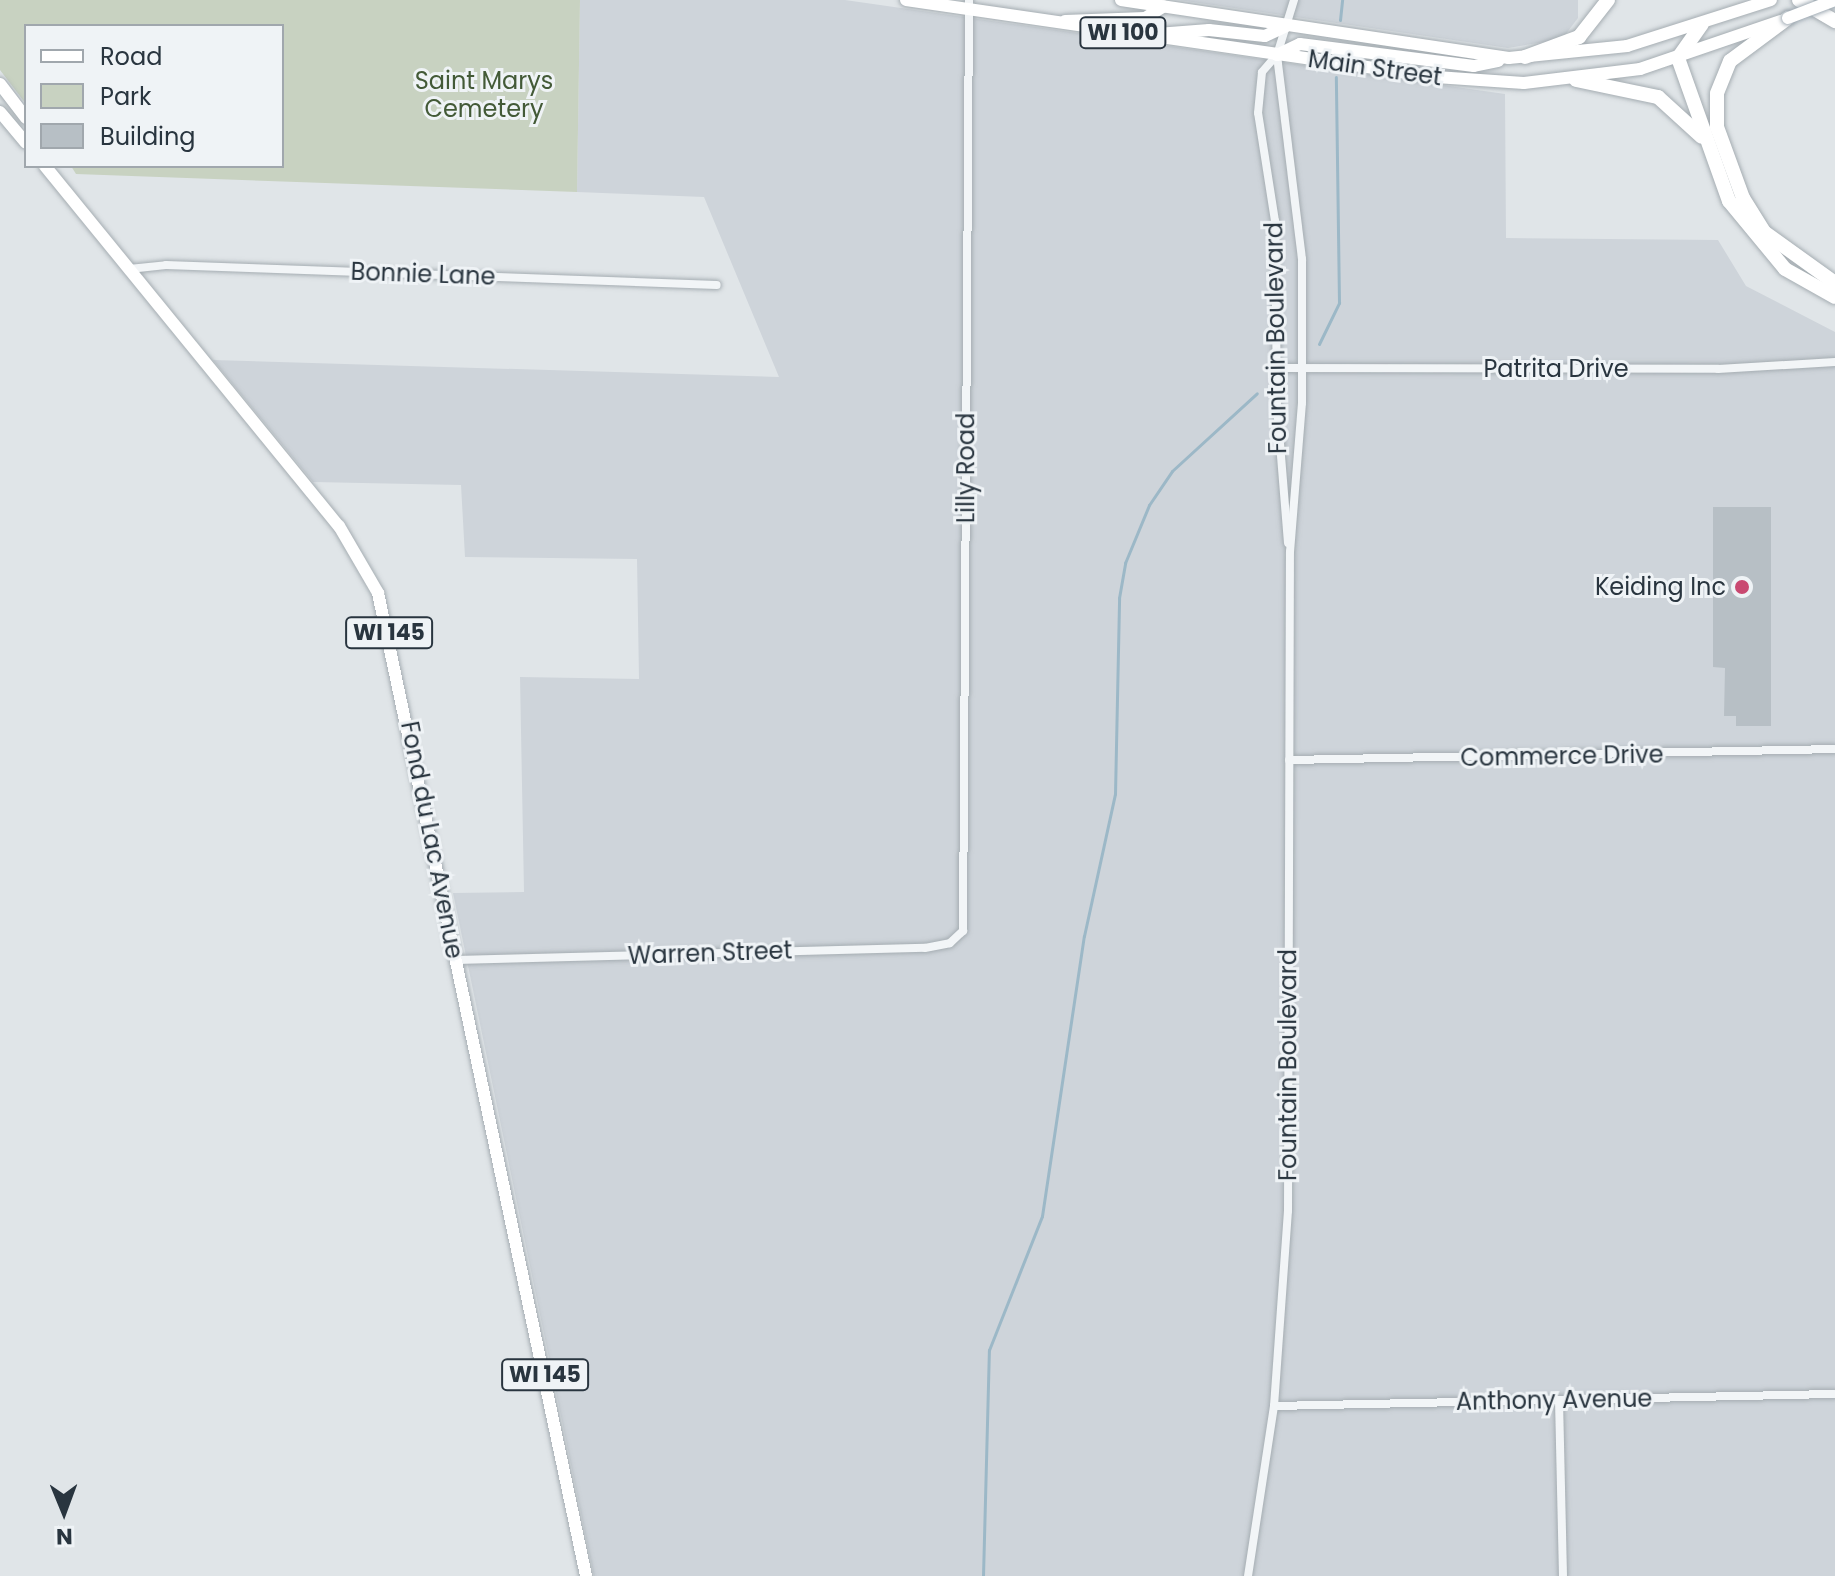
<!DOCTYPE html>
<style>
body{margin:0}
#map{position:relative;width:1835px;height:1576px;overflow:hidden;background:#e0e5e8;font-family:Poppins,sans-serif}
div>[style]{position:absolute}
.built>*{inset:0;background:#ced4da}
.green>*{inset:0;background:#c8d2c1}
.stream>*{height:3px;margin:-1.5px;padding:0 1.5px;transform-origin:1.5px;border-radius:1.5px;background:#9cb8c7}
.building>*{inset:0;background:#b7bfc5}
.roads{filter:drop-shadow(0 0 2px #a5adb2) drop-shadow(0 0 2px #a5adb2)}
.minor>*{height:8px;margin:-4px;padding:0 4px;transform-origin:4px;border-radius:4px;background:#f2f5f7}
.primary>*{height:12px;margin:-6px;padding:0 6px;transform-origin:6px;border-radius:6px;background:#fff}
.motorway>*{height:14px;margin:-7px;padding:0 7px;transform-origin:7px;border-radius:7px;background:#fff}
.bridges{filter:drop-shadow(0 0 2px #a0abb4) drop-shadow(0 0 2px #a0abb4)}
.primary-bridge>*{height:12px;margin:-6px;padding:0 6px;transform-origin:6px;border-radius:6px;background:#fff}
.dots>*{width:22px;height:22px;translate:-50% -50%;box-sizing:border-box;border:4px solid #eff3f6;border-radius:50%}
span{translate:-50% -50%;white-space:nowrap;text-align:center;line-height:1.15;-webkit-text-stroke:6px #eff3f6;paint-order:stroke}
.shield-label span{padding:2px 6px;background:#eff3f6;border:2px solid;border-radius:6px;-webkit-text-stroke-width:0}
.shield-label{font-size:22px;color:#29353f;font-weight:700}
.street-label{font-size:24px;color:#29353f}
.park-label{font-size:24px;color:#435a37}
.poi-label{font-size:24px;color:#29353f}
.right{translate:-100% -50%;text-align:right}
.legend{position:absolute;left:24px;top:24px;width:260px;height:144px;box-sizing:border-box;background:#eff3f6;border:2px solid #a0a7ad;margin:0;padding:10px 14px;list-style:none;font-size:24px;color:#29353f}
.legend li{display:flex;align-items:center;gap:16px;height:40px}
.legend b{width:40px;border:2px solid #a0a7ad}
.north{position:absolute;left:24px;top:1472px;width:80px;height:80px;-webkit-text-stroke:6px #eff3f6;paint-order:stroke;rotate:179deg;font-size:22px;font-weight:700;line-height:32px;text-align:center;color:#29353f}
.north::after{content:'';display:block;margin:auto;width:28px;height:36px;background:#29353f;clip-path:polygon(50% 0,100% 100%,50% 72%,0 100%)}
</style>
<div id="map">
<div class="built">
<div style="clip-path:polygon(580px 0,845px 0,1505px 94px,1506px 238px,1718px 240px,1746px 286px,1835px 332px,1835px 1576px,594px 1576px,453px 893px,524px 892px,520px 677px,639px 679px,637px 559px,465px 557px,461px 485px,313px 482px,213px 360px,779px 377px,704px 197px,577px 192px)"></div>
<div style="clip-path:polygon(1179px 0,1578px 0,1578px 18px,1562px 39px,1508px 48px)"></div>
</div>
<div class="green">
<div style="clip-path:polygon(0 0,580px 0,577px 192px,76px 174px,71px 166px,282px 166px,282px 26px,26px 26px,26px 104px,0 70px)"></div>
</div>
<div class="stream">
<div style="left:1340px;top:20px;width:20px;rotate:-84deg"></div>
<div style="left:1319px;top:344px;width:46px;rotate:-64deg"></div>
<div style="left:1339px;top:303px;width:226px;rotate:-90.8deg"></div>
<div style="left:983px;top:1576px;width:226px;rotate:-88.5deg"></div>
<div style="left:989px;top:1350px;width:144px;rotate:-68.4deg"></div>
<div style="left:1042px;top:1216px;width:283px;rotate:-81.5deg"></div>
<div style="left:1084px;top:936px;width:145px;rotate:-77.7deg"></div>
<div style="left:1115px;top:794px;width:196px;rotate:-88.8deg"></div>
<div style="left:1119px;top:598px;width:36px;rotate:-80deg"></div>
<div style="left:1125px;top:563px;width:63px;rotate:-67.5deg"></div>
<div style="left:1149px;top:505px;width:41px;rotate:-55.9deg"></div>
<div style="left:1172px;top:471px;width:115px;rotate:-42.5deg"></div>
</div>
<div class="building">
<div style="clip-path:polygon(1713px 507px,1771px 507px,1771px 726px,1736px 726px,1736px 716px,1724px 716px,1725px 668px,1713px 667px)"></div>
</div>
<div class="roads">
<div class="minor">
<div style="left:129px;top:269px;width:37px;rotate:-6deg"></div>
<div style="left:166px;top:265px;width:551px;rotate:2.08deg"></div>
<div style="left:1277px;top:368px;width:441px;rotate:0.1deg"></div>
<div style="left:1718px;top:369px;width:117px;rotate:-3.4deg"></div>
<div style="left:1288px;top:543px;width:138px;rotate:-94.6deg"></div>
<div style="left:1277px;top:405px;width:184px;rotate:-90.6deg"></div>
<div style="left:1275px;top:221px;width:109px;rotate:-98.9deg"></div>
<div style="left:1258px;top:113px;width:41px;rotate:-84.4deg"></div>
<div style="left:1262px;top:72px;width:23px;rotate:-49deg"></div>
<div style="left:1277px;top:55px;width:58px;rotate:-72.8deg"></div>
<div style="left:1289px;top:760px;width:546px;rotate:-1.15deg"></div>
<div style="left:456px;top:960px;width:469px;rotate:-1.5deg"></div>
<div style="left:925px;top:948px;width:25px;rotate:-11deg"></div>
<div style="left:950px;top:943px;width:18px;rotate:-43deg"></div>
<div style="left:963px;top:931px;width:931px;rotate:-89.63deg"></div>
<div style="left:1559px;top:1400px;width:176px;rotate:88.7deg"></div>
<div style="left:1274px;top:1406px;width:561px;rotate:-1.23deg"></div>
<div style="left:1248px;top:1576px;width:172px;rotate:-81.3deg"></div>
<div style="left:1274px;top:1406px;width:196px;rotate:-85.9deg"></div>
<div style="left:1288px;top:1211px;width:659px;rotate:-89.83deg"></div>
<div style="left:1290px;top:552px;width:149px;rotate:-85.4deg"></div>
<div style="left:1302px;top:403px;width:144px;rotate:-90deg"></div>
<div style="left:1302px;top:259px;width:206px;rotate:-97deg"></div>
</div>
<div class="primary">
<div style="left:906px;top:0;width:536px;rotate:8.27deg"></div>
<div style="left:1436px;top:77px;width:88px;rotate:3.9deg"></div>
<div style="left:1524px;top:83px;width:117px;rotate:-6.9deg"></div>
<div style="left:1640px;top:69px;width:148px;rotate:-18.9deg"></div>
<div style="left:1121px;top:0;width:392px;rotate:8.5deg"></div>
<div style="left:1509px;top:58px;width:119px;rotate:-5.8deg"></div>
<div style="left:1627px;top:46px;width:151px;rotate:-17.7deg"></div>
<div style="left:1065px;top:21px;width:80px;rotate:-2.1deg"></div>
<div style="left:1145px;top:18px;width:22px;rotate:-32deg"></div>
<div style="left:1157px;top:34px;width:52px;rotate:-4.4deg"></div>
<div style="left:1209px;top:30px;width:56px;rotate:6.1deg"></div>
<div style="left:1265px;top:36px;width:23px;rotate:-25deg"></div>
<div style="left:1277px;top:55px;width:25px;rotate:-26deg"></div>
<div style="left:1300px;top:44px;width:175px;rotate:7.2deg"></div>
<div style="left:1474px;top:66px;width:25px;rotate:-12deg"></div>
<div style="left:0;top:84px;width:43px;rotate:52.6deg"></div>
<div style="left:0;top:112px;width:40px;rotate:50deg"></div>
<div style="left:45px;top:166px;width:465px;rotate:50.8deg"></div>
<div style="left:339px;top:526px;width:78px;rotate:59.8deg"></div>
<div style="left:378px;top:593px;width:1005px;rotate:78.05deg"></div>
</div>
<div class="motorway">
<div style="left:1799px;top:0;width:42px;rotate:30.3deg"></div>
<div style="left:1788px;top:18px;width:72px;rotate:143.4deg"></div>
<div style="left:1730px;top:61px;width:35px;rotate:112deg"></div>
<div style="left:1717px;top:94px;width:33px;rotate:90deg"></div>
<div style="left:1717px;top:127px;width:76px;rotate:69.9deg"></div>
<div style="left:1743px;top:198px;width:40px;rotate:58deg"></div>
<div style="left:1764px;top:232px;width:87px;rotate:35.7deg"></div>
<div style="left:1702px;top:24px;width:42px;rotate:125.2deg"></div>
<div style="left:1678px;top:58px;width:152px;rotate:70.4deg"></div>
<div style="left:1729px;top:201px;width:88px;rotate:50.5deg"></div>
<div style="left:1785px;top:269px;width:57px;rotate:29.2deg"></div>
<div style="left:1525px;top:57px;width:58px;rotate:-20.3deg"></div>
<div style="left:1579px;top:37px;width:47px;rotate:-51.9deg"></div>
<div style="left:1576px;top:80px;width:84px;rotate:11.7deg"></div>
<div style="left:1658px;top:97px;width:59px;rotate:42.3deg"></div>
</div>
</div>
<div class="bridges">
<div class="primary-bridge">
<div style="left:1788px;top:18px;width:50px;rotate:-21deg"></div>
</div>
</div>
<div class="dots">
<div style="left:1742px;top:587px;background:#c94971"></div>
</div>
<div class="shield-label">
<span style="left:1123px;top:33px">WI 100</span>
<span style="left:389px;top:633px">WI 145</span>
<span style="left:545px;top:1375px">WI 145</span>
</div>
<div class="street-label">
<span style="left:1375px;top:68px;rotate:8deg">Main Street</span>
<span style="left:423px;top:274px;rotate:2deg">Bonnie Lane</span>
<span style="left:1276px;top:338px;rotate:-91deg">Fountain Boulevard</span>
<span style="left:1556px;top:369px">Patrita Drive</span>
<span style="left:966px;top:468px;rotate:-90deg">Lilly Road</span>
<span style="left:1562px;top:756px;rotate:-1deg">Commerce Drive</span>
<span style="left:432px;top:840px;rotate:79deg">Fond du Lac Avenue</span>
<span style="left:710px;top:953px;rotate:-2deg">Warren Street</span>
<span style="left:1288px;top:1065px;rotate:-90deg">Fountain Boulevard</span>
<span style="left:1554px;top:1400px;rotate:-1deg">Anthony Avenue</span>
</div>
<div class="park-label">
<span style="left:484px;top:95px">Saint Marys<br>Cemetery</span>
</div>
<div class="poi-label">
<span class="right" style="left:1726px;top:587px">Keiding Inc</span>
</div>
<ul class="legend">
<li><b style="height:10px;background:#fff"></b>Road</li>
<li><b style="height:22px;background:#c8d2c1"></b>Park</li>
<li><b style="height:22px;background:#b7bfc5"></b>Building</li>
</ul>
<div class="north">N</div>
</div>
